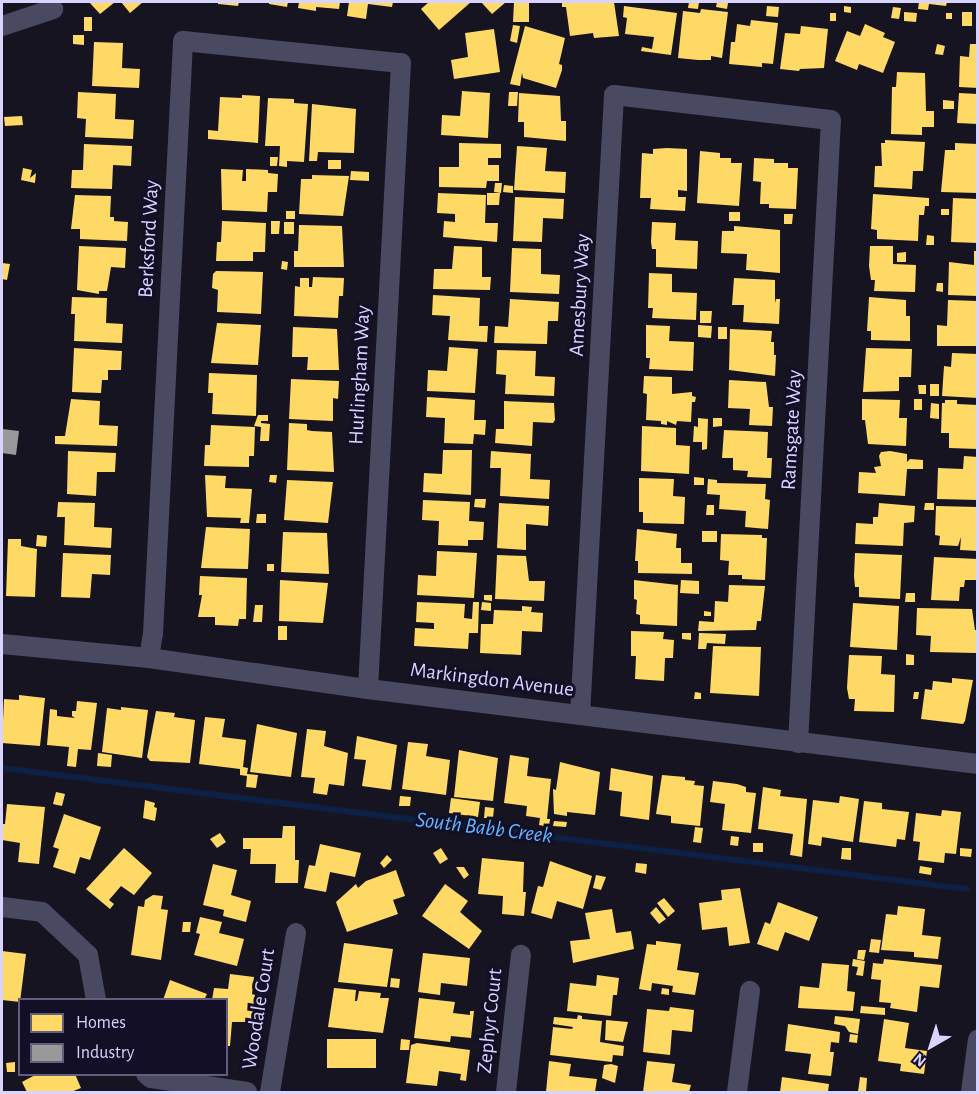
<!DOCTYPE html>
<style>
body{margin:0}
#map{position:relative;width:979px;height:1094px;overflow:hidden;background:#161421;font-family:"Alegreya Sans",sans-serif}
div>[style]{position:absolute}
.homes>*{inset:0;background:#ffd966}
.industry>*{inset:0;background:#999}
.stream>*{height:6px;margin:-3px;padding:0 3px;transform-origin:3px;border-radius:3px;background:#0d2144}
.minor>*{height:20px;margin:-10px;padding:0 10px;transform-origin:10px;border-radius:10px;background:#4a4962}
span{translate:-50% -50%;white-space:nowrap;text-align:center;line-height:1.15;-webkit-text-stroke:6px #130f26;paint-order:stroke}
.street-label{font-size:21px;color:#d9d4ff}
.water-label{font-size:22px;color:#62b6ff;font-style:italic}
.frame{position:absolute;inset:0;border:3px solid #d9d4ff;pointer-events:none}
.legend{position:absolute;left:18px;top:998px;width:210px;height:78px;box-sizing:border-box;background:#130f26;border:2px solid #625e7d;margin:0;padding:8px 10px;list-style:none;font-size:18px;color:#d9d4ff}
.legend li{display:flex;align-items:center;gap:12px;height:30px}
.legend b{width:30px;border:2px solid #625e7d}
.north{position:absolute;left:901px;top:1016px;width:60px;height:60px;-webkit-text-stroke:4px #130f26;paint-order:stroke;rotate:219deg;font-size:16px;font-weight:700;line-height:24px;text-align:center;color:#d9d4ff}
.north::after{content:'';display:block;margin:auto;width:21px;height:27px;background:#d9d4ff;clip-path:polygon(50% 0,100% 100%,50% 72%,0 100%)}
</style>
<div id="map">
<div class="homes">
<div style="clip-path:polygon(89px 2px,115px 2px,100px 14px)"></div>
<div style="clip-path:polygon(121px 2px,143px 2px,130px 13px)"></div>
<div style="clip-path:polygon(218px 2px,239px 2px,238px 6px,218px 4px)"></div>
<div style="clip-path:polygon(269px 2px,288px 2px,287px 7px,269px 4px)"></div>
<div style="clip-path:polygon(299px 2px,340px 2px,339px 9px,316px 7px,316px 11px,298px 8px)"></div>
<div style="clip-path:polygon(349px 2px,393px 2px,392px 7px,368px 4px,366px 19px,347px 16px)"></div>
<div style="clip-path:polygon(429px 2px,471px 2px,439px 30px,421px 9px)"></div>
<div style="clip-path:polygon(481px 2px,506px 2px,492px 14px)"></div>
<div style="clip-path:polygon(514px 2px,529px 2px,529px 22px,513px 22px)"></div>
<div style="clip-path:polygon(562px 2px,614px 2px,619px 36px,594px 38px,593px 33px,570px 36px,566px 7px,562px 7px)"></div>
<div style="clip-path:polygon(689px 2px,699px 2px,698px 9px,688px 8px)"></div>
<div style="clip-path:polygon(717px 2px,728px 3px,727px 9px,716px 7px)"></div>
<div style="clip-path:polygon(919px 2px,947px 2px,946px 6px,929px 4px,928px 10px,918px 9px)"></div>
<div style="clip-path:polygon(624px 6px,677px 13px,671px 55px,641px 51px,642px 47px,652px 49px,654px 37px,625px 34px,627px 18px,623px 17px)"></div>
<div style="clip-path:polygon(767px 6px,779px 7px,778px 17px,766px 16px)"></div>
<div style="clip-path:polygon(844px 6px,851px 7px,851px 13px,844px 12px)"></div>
<div style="clip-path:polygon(893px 7px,901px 8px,899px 19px,891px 18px)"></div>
<div style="clip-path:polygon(701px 9px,728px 12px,722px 58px,711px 56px,711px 60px,698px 60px,678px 58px,683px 11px,700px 13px)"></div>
<div style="clip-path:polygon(904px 12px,917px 13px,916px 22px,904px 21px)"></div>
<div style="clip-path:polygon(962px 12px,972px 12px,972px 26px,962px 26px)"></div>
<div style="clip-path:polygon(830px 13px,836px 13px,836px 21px,830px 21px)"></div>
<div style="clip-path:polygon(946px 13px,952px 13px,952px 19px,946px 19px)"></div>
<div style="clip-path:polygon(84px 17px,92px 17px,92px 31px,84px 31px)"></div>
<div style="clip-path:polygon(751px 20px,778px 23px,773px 64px,762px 63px,762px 67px,729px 64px,731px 42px,735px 42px,737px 24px,750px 26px)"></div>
<div style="clip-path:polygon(865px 24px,885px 33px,883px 37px,895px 42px,883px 73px,859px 64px,857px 70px,835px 61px,847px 31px,860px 36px)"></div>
<div style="clip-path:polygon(513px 25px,520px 26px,517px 43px,510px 41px)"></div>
<div style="clip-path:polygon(525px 26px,565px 38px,559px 64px,562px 65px,562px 70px,556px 88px,523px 78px,522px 73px,520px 86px,510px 84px)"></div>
<div style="clip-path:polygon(801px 26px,828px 29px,824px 68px,800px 69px,799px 71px,780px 69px,785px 33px,800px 34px)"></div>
<div style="clip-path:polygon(494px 29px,500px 72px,454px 79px,451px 60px,468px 57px,465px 33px)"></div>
<div style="clip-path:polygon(73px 35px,84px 35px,84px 45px,73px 44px)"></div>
<div style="clip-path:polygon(94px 42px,123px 43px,122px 68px,140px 69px,139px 88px,92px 86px)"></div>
<div style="clip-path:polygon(937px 44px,945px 46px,943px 55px,935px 54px)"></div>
<div style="clip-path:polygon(970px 44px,978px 44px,978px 88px,959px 87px,960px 56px,969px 57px)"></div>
<div style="clip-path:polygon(897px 72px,925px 73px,926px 111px,934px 111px,934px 127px,922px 127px,922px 135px,891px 134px,892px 87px,896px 87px)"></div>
<div style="clip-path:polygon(462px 91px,490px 93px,488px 138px,441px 135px,442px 115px,460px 116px)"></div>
<div style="clip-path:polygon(78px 92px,116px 94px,115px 119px,134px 120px,133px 139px,85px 137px,86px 119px,77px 118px)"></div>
<div style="clip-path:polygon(509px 92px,518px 92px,517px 106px,508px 106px)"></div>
<div style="clip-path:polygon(519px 93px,560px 96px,561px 121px,566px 121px,566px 141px,524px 137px,524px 122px,518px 122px)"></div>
<div style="clip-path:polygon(959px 93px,978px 94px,978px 124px,957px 123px)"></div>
<div style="clip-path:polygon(242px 95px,260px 96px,258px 143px,208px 139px,208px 130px,218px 131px,220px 97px,242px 98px)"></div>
<div style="clip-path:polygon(268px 98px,294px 99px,294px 103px,308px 104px,304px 162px,287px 161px,287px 167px,279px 166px,280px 146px,265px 146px)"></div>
<div style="clip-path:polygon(943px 100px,954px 101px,954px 109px,943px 109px)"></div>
<div style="clip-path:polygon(312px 104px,356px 109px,354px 153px,318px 152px,317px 161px,309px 161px)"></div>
<div style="clip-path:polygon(22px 116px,23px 125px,5px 126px,4px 117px)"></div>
<div style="clip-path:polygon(885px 140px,925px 142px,923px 171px,913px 171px,912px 189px,874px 187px,875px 166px,882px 166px,881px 143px,885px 143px)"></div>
<div style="clip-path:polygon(459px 143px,501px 144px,501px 158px,488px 158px,488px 165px,499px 165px,499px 181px,487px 181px,486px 188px,439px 187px,439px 167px,459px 167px)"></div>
<div style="clip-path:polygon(955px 143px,978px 144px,978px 193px,941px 192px,945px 150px,955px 150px)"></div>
<div style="clip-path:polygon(84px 144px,132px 146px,131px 166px,113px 165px,112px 189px,71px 188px,72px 170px,83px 170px)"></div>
<div style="clip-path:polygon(517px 146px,547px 148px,545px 171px,566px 172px,565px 193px,514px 190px)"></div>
<div style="clip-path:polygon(667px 148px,687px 149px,687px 191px,678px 190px,678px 197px,686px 197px,685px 211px,650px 209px,651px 198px,640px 198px,642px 153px,653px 154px,653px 149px)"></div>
<div style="clip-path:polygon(700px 151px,720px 153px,720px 158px,731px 158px,731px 163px,742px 163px,739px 206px,697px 203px)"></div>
<div style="clip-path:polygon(270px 157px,278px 157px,277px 166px,270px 166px)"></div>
<div style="clip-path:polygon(754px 158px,774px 159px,774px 163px,788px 163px,788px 168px,798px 168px,796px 209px,769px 208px,769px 204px,760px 204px,761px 182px,753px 181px)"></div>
<div style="clip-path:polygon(328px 160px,341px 160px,341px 169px,328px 169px)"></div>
<div style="clip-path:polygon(23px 168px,32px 170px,30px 178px,36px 173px,35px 183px,21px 180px)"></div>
<div style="clip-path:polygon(221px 169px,243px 170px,242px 181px,246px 181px,246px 169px,268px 170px,268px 173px,278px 174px,277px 192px,268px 192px,267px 212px,222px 210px)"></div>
<div style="clip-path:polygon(351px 171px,369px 172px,369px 181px,350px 180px)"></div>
<div style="clip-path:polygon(312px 175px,349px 176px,343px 216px,299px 214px,301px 179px,312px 179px)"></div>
<div style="clip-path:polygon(495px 183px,502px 183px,501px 193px,494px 192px)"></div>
<div style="clip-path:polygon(504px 185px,513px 186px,513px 193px,503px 192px)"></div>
<div style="clip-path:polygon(438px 193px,486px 195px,485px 223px,498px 223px,497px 242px,443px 237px,444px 221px,455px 222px,455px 214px,437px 213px)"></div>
<div style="clip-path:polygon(487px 193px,500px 193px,499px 205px,487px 205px)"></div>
<div style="clip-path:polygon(873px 194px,929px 198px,929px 206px,925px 206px,924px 215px,919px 215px,918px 241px,877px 239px,877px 230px,871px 229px)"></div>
<div style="clip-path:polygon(75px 195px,111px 196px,110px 217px,114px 217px,114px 221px,128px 222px,127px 241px,80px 239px,80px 229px,71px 229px)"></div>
<div style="clip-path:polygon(515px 197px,564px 199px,563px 219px,543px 218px,542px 242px,513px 241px)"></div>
<div style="clip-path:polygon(953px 198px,978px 199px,978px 243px,951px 242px)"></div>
<div style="clip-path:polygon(941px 209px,949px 209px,949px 215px,941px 215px)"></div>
<div style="clip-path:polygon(286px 211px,295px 211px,295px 219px,286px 219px)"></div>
<div style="clip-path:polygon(729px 212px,740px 212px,740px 221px,729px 221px)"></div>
<div style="clip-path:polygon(784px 214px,793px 214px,792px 224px,784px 224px)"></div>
<div style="clip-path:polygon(222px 221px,266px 223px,265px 252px,253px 252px,253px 261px,216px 261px,217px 242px,221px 242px)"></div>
<div style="clip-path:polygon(271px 221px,280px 221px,279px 234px,271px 234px)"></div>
<div style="clip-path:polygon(284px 222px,294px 222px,294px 234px,284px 234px)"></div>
<div style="clip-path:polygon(652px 222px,676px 223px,675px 240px,698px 241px,697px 269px,656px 267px,656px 249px,652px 249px,651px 242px)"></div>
<div style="clip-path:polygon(299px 225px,342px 226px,344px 267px,294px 267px,294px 251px,298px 251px)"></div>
<div style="clip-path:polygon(734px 226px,780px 230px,780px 273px,746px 270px,747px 254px,721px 253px,722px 231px,734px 231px)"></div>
<div style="clip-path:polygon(927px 235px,934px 236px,934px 245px,926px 245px)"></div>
<div style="clip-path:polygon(79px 246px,126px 248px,125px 268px,111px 267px,107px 291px,99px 291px,99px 294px,77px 290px)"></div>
<div style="clip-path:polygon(454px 246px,482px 247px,482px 277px,491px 277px,490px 290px,433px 289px,434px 269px,452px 269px)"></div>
<div style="clip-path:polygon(870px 246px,893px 246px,893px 264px,916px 265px,915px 292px,874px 291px,875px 280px,871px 280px,869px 266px)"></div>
<div style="clip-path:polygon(512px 248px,541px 249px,541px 274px,560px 275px,559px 294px,510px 292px)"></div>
<div style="clip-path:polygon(974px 251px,978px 251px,978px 296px,948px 295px,949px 262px,974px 265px)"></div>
<div style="clip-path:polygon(906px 252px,906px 262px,897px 262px,897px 253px)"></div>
<div style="clip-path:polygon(282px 261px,288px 262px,287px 270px,281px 269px)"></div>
<div style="clip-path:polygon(2px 263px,10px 264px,7px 280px,2px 279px)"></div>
<div style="clip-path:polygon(216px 271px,263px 272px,261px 314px,217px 312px,218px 290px,212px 288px,213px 274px)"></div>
<div style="clip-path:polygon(649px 273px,672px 274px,672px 292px,697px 293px,696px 320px,652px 318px,653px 308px,648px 308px)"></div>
<div style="clip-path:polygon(313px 277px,344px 278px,343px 296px,339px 296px,338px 318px,294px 316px,295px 286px,300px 287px,300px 278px,309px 278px,309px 287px,312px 287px)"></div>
<div style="clip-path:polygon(734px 278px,775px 280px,775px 303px,776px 299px,780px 299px,779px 324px,743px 322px,744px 305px,732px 305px)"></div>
<div style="clip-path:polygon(937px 283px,943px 283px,943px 292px,936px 291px)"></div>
<div style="clip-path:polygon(433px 295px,480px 298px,479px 326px,488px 326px,487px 342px,448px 340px,450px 316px,432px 315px)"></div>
<div style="clip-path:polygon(72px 297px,107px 298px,106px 323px,123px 324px,122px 343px,74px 341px,75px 314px,71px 314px)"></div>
<div style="clip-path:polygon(869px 297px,906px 300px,906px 316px,910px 316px,910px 341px,871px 340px,871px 331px,867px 331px)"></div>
<div style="clip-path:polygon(510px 299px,559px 302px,558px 321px,548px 321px,547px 344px,494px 343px,495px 326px,508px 327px)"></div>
<div style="clip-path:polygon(948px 300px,978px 301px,978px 346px,937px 346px,937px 325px,947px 326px)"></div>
<div style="clip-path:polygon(700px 311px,712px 311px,711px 323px,700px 323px)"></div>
<div style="clip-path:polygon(217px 323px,261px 325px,258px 365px,211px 363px)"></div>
<div style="clip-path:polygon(646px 325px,670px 326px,669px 341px,694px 342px,693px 371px,649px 369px,650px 358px,646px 358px)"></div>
<div style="clip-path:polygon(698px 325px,712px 326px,711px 338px,698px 337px)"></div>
<div style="clip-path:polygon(293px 327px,337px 329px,339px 370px,307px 370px,308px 357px,292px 357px)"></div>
<div style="clip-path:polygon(718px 327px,727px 327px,727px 339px,718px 339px)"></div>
<div style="clip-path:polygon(730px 329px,772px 331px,771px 342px,774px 342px,774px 355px,776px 355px,775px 376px,729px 370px)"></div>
<div style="clip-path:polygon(449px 347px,478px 349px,475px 393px,427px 391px,428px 370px,447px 371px)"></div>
<div style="clip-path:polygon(74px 348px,122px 351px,121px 370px,108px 370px,108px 380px,102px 380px,101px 393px,72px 392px)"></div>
<div style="clip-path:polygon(866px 348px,912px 349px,911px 377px,899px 377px,899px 391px,863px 392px)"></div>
<div style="clip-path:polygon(497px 350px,536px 351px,535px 376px,555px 377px,554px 396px,505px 394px,506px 375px,496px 374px)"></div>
<div style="clip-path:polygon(952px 353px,978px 354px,978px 398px,942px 396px,944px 366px,951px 367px)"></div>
<div style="clip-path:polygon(209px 373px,257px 375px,256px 416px,212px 414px,213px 393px,208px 393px)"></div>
<div style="clip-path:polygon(644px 376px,672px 377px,672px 394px,692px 392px,692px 396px,696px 397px,695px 402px,692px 402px,691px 422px,677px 421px,676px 425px,667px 421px,667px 425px,661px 424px,661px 421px,646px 420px,647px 394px,643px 393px)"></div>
<div style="clip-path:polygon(291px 379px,339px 381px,338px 399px,333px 398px,333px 421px,289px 419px)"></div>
<div style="clip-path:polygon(729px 380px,766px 382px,769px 407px,773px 407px,772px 426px,749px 425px,750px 409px,728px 408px)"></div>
<div style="clip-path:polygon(930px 384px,939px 384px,939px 396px,930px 396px)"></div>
<div style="clip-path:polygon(918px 385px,926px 385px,926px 394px,919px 394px)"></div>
<div style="clip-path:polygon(427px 397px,475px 400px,474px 420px,486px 420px,485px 435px,474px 434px,473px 444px,444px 443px,445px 418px,426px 417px)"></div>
<div style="clip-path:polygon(71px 399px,100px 401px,99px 425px,118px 426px,117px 446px,55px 444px,55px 436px,65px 436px)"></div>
<div style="clip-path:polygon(862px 399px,900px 400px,899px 418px,907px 418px,906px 446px,868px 444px,865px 420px,862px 420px)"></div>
<div style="clip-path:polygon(914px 399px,922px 399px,922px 410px,914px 410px)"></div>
<div style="clip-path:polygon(945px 400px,957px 400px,957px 404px,978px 405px,978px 449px,949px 448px,949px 433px,941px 433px,942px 403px,945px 403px)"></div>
<div style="clip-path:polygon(504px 401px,554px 403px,555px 420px,553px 423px,533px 422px,532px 446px,495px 443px,496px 429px,504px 429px)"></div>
<div style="clip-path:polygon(931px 403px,939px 404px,939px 419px,930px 418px)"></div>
<div style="clip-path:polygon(258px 415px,268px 415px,268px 421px,261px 421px,261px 423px,270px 424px,269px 441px,260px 441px,261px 427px,254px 426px)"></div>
<div style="clip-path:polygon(698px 418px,708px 419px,707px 449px,702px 450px,702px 442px,693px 442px,694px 426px,698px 427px)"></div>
<div style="clip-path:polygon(713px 418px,722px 418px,722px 426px,713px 427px)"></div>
<div style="clip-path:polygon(289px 423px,307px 424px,307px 430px,312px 431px,332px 432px,334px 472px,287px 470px)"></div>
<div style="clip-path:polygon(211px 425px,255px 427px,254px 456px,249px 456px,249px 467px,204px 466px,205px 445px,210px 445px)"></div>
<div style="clip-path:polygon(642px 426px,676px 428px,676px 445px,690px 446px,689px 474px,641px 471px)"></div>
<div style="clip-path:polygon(724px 430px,768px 432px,767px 458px,772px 458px,771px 478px,747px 477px,748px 471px,733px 470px,733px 458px,722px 458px)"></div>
<div style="clip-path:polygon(443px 450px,472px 450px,471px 495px,423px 492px,424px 473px,442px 474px)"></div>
<div style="clip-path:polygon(68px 451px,116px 453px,115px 472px,97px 472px,96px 496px,67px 494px)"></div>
<div style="clip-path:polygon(491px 451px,531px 454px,530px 479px,550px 480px,549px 499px,500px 496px,501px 468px,490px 468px)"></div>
<div style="clip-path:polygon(890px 451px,907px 454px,907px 462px,910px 459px,923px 460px,923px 469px,907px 469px,905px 496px,858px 493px,859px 472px,876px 473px,874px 467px,881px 466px,879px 456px,881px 452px)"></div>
<div style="clip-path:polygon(964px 456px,978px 457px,978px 500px,937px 499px,938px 468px,963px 469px)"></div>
<div style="clip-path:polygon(205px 475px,226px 476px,225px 488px,252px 489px,249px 523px,240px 523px,241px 518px,207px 517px)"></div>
<div style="clip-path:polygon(270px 475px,277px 475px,276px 483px,269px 482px)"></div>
<div style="clip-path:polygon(694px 477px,704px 478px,704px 485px,694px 485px)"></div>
<div style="clip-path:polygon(639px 478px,674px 479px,673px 496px,685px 497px,684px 524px,643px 523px,643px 512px,639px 512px)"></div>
<div style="clip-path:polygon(708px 479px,717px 480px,717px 483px,766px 484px,765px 499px,770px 500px,768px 529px,745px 527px,746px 511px,719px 509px,720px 495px,707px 494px)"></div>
<div style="clip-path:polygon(287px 480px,333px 482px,328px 523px,284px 520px)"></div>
<div style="clip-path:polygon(475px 499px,486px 499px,485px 508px,474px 507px)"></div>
<div style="clip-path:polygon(423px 500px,470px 502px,469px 521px,484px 522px,483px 540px,468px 540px,468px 546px,438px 545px,439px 521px,422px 520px)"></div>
<div style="clip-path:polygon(58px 502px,95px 503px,94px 527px,112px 528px,111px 548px,64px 545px,65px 517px,57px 517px)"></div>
<div style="clip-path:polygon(499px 503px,549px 506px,548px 526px,526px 524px,526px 550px,497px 548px)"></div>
<div style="clip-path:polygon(879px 503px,915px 506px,914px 522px,904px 523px,903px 546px,855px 544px,856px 523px,873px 524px,873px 517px,878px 517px)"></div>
<div style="clip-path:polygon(925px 503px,934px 503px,934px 510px,924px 510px)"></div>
<div style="clip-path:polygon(707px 505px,714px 505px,714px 515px,706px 515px)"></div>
<div style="clip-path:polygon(936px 506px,978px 507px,978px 551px,960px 550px,961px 537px,958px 546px,939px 545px,940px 536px,935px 535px)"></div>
<div style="clip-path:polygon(257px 514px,266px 514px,266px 523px,256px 523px)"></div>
<div style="clip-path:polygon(206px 527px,250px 529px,248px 569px,201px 568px)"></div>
<div style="clip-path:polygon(637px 529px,677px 534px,676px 548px,681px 548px,681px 563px,692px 563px,692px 574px,638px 573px,638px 561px,635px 561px)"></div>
<div style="clip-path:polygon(702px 531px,717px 531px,717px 542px,702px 542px)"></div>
<div style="clip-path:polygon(283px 532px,327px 533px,329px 574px,281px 572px)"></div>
<div style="clip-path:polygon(721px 534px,762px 535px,762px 538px,767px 538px,765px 580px,742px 579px,742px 575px,728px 575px,729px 561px,720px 560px)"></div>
<div style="clip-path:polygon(37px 535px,47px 536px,46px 547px,36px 546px)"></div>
<div style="clip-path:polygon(8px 539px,21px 539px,21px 546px,37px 549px,35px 597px,6px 596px)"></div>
<div style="clip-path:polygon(437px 551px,477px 553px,474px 598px,417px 595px,418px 575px,436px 576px)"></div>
<div style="clip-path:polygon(63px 553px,111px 555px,110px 575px,92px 574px,90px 598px,61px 597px)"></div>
<div style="clip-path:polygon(855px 553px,902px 555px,900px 599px,859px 597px,859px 587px,855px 587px,854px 576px)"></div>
<div style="clip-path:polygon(497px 555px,526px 556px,529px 581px,545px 581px,544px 601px,495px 599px)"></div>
<div style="clip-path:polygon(934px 557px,978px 559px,978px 580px,965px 580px,964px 587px,960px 587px,959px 601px,931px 600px)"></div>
<div style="clip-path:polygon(267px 564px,274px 564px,274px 571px,267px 571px)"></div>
<div style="clip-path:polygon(200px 576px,247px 578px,246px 619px,239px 619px,238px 626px,215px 625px,215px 617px,198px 617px,202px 595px,199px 595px)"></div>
<div style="clip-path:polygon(280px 580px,328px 583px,323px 623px,279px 621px)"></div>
<div style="clip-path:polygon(634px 580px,678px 585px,677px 626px,640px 624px,640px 615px,636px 614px,637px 600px,634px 599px)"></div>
<div style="clip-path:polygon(681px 580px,699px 581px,699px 594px,680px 593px)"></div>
<div style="clip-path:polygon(729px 585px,765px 586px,761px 621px,757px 621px,756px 630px,698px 631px,699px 621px,714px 622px,715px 601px,728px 602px)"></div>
<div style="clip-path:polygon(906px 593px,915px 593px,915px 602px,905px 602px)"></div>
<div style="clip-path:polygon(484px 595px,492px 595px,492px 601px,484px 600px)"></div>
<div style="clip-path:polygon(417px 602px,465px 604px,464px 618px,472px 619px,473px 602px,479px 602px,478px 633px,469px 633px,468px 649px,414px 646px,415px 628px,434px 629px,434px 623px,416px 622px)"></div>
<div style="clip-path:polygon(482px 602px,491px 603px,491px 611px,481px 610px)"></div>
<div style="clip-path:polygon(853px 603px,899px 606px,897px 650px,850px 647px)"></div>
<div style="clip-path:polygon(255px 605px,263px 605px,262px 622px,253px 622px)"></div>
<div style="clip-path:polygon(522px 606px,532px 607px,531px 612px,543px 613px,542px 632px,522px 631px,521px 655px,480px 653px,481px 624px,493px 624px,494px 610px,522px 611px)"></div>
<div style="clip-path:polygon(917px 608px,972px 609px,975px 630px,978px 630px,976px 653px,930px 652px,931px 636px,916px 635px)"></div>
<div style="clip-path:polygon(704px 611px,711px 612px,711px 616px,704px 616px)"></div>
<div style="clip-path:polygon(278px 626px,287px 626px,287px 640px,278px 640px)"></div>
<div style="clip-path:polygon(631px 631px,664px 632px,663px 639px,674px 640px,673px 658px,665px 658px,664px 681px,635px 679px,636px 656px,631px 656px)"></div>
<div style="clip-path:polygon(682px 633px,691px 633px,691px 640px,682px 639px)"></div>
<div style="clip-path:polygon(699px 633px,726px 634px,725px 644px,707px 643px,706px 649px,698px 649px)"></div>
<div style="clip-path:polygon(713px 646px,761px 647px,759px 696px,710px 693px)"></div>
<div style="clip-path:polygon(906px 654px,914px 655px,914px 665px,906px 665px)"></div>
<div style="clip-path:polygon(849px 655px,882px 656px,881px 674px,895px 675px,894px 712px,854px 711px,855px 699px,849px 699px,847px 688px)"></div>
<div style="clip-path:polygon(952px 678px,973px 680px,965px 721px,963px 724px,921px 719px,925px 689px,932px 690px,933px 681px,952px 683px)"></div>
<div style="clip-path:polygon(695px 692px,701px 693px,701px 699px,694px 699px)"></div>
<div style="clip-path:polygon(914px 692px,919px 692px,918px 699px,913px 699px)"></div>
<div style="clip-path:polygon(19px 695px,45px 698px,40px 746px,2px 743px,4px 699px,19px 700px)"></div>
<div style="clip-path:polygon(77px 701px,97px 703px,91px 750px,78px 749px,76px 767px,67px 766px,69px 747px,47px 745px,50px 709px,57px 710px,57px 716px,75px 718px,72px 716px,72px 711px,76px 711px)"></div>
<div style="clip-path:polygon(121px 707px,148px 710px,142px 758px,102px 752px,107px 708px,121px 710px)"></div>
<div style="clip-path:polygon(156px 711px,175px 713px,174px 717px,195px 720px,190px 763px,150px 761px,147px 757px)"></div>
<div style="clip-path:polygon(205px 717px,225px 719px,222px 737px,246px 740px,243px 767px,248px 768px,247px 774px,258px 775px,256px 788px,246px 787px,247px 776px,240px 775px,240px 769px,199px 764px)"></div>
<div style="clip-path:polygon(257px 724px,297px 733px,291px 777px,250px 772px)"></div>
<div style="clip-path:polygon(307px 729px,326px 731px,324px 746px,348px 753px,344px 786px,329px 784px,327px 795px,313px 793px,315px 778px,301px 777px)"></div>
<div style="clip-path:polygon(357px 736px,397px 745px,391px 790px,362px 786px,366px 760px,354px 759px)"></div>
<div style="clip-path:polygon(408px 742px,428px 744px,426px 756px,450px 760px,446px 795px,402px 789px)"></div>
<div style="clip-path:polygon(459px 750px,498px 758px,493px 801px,454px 797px)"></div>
<div style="clip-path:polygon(98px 753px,112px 755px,111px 767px,97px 766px)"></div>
<div style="clip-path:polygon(510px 755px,529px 758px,527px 776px,551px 779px,547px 819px,550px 819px,549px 827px,539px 825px,540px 818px,526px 816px,527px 806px,504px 803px)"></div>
<div style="clip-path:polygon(560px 762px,600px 772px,595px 815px,567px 812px,567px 816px,554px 814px,553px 789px,556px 790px)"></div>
<div style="clip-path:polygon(611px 768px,653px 776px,649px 820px,620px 816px,622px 792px,609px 790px)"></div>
<div style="clip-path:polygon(662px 775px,685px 777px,685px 780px,695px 781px,694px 785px,704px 786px,700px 826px,671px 823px,671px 816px,656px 814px)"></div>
<div style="clip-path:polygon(713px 781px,737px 784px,746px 787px,746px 792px,756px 793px,751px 833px,722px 830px,725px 804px,710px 802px)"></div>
<div style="clip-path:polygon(763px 787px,781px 790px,780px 796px,807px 799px,802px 857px,790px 855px,793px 834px,758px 829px)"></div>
<div style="clip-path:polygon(56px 792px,65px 794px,62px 806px,53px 804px)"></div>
<div style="clip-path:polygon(400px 796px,411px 797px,410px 806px,399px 806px)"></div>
<div style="clip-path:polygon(840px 796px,859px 799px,853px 842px,822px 837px,821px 846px,808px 844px,813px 800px,839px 803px)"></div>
<div style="clip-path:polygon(451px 798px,480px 802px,478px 817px,449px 813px)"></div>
<div style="clip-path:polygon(145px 800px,155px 803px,154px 807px,157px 808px,155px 821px,143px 818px)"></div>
<div style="clip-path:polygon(864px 801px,882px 803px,882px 809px,909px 812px,905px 840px,897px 839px,896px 847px,859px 842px)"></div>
<div style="clip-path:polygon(7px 804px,45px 807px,39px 864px,18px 862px,20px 843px,2px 840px,2px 824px,5px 824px)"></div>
<div style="clip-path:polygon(485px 807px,494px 808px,493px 818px,484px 818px)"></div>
<div style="clip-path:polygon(942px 810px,961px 812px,956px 854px,945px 853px,944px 863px,918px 860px,920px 842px,913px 841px,916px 813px,941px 816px)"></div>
<div style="clip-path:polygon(64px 814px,101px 827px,90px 860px,80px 857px,75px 874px,53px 867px,59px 849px,53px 847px)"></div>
<div style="clip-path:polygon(554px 821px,567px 822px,566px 827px,553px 826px)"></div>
<div style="clip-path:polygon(283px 826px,295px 826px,295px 860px,299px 860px,298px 883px,275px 883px,276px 864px,250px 864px,251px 849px,243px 849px,243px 838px,282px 838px)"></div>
<div style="clip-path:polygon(695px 827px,703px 828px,701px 843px,693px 842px)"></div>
<div style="clip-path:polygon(220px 833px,226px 842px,217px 848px,210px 839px)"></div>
<div style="clip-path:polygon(731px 836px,739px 837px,738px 846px,730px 845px)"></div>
<div style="clip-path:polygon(753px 843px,763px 843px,763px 852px,753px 852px)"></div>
<div style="clip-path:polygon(320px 844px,361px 853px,355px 877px,330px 872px,326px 892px,304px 888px,309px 865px,315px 866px)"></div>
<div style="clip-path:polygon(124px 848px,152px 873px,134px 895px,121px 886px,109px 900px,114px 904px,110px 909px,86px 889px)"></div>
<div style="clip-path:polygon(441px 848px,448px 859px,440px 864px,433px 853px)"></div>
<div style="clip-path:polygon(842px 848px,851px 848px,851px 860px,841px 859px)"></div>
<div style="clip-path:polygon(960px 848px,972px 849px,971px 857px,960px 856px)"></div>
<div style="clip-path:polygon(387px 855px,392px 860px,384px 868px,380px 863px)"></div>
<div style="clip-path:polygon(482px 858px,524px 862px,523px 892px,526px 892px,524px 916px,502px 914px,503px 896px,478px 894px)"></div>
<div style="clip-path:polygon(550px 861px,592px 876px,583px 909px,557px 901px,552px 919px,531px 913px,538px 886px,543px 887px)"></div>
<div style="clip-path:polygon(636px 863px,647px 864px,646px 874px,635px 872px)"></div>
<div style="clip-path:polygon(213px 864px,237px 870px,231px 895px,251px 901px,246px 922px,223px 916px,224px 910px,203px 905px)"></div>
<div style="clip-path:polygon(920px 866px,932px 868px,931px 875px,919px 873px)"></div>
<div style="clip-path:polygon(456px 867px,464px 867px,469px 875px,464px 879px)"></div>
<div style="clip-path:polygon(396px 870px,405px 896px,393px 900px,398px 914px,347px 932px,336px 902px,356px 884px,358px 888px,366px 881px)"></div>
<div style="clip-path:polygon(596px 875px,606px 877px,601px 890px,593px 888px)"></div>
<div style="clip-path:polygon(445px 884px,468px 901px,460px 912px,482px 931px,469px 949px,422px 916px)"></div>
<div style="clip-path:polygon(740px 888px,750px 943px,729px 946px,727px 927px,702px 930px,699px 903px,722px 900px,721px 890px)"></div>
<div style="clip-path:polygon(153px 895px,163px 896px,161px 909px,168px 910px,161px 960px,131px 955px,138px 906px,144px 907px,145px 900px)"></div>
<div style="clip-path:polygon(664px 898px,675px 911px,668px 917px,657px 903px)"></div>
<div style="clip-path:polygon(778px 902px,818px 917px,809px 941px,785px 932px,778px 951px,757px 944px,765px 922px,770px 924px)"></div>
<div style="clip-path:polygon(898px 906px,925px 909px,922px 935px,941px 937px,938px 959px,914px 957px,914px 952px,881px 950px,886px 914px,897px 915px)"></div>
<div style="clip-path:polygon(656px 907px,666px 919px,659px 924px,650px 913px)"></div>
<div style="clip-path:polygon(612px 909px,616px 933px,631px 931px,634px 949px,573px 963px,570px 941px,590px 939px,585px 913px)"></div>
<div style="clip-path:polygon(200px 917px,222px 922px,219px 933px,244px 939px,237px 966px,194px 955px,200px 934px,196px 933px)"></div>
<div style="clip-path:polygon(183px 922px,191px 922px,190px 932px,182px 932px)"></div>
<div style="clip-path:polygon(871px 939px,881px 940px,879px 953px,869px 952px)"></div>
<div style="clip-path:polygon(656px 941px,681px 944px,677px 970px,699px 973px,695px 995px,672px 992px,673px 986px,652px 983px,651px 991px,639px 989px,647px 944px,656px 945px)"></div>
<div style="clip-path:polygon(344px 943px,393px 949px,387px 987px,338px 982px)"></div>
<div style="clip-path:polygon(858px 950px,866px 950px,864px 960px,857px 959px)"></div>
<div style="clip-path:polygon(2px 951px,26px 954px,20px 1002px,2px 1000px)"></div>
<div style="clip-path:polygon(423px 953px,470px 958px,467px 986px,441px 983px,440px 995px,418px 992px)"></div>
<div style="clip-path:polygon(853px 959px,865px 961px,863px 976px,856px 975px,858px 967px,852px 966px)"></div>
<div style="clip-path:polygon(884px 959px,942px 965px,939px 988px,920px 986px,917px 1012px,890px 1008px,891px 1003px,879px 1002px,881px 980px,871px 979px,873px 963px,883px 964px)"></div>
<div style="clip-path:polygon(822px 963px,849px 965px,847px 991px,855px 992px,853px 1011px,798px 1008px,800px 986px,819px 988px)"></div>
<div style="clip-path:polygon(230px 974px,254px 977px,252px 994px,255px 995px,252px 1022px,232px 1022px,230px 1046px,226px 1046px,226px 1000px,212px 1000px,214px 988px,228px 989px)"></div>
<div style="clip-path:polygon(597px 975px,619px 978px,617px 995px,613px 995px,611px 1016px,567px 1011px,570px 983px,596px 986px)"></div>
<div style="clip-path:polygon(391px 978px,400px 979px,399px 988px,390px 987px)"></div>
<div style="clip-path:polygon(170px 980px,207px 994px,204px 1000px,163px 1000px)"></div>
<div style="clip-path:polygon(334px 988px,356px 990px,355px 1001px,357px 1001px,359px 991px,381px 993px,380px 998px,389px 998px,383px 1033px,328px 1027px)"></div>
<div style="clip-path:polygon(662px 988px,669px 989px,669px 995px,661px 994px)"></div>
<div style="clip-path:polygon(419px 998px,455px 1002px,453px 1013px,470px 1015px,470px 1011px,474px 1011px,471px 1038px,451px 1036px,450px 1042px,414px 1038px)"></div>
<div style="clip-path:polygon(861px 1006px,885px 1008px,885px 1015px,860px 1013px)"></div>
<div style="clip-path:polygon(670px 1007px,694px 1010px,692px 1032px,672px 1030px,670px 1055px,643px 1052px,647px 1009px,669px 1011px)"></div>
<div style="clip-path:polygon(578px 1015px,582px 1016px,582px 1019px,602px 1021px,600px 1042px,624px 1046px,623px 1056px,613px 1055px,612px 1062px,550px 1055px,553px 1027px,572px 1029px,573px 1027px,553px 1024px,554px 1017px,577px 1019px)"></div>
<div style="clip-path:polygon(835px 1016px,860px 1019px,858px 1034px,849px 1032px,845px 1026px,834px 1024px)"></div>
<div style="clip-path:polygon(884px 1019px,909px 1023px,905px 1048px,927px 1051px,924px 1074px,900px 1071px,901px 1064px,878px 1061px)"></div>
<div style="clip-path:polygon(606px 1020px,628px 1022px,623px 1042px,605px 1040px)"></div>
<div style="clip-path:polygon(788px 1024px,840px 1032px,839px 1043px,831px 1042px,830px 1052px,834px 1052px,831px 1076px,808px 1074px,811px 1054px,785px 1051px)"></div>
<div style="clip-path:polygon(850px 1034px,858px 1035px,857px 1043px,849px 1042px)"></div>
<div style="clip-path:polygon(327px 1039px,376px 1039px,376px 1068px,327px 1068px)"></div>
<div style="clip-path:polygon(401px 1039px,410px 1040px,409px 1050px,400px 1050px)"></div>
<div style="clip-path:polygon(417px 1043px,470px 1050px,466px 1081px,460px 1080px,461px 1074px,439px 1071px,437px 1086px,406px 1083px,411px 1045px)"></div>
<div style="clip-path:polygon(549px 1061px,571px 1064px,569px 1076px,597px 1079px,595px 1092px,546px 1092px)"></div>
<div style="clip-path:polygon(647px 1061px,675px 1064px,672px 1082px,691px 1085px,689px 1092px,643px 1092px)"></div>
<div style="clip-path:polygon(15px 1062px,15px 1072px,7px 1072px,6px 1063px)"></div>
<div style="clip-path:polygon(611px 1064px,618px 1066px,615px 1083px,602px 1078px,604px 1065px)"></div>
<div style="clip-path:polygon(37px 1074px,75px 1074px,81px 1088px,71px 1092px,27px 1092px,22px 1082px)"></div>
<div style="clip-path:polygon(782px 1077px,829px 1084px,828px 1092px,780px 1092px)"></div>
<div style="clip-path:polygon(860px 1077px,867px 1078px,866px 1092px,858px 1092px)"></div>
</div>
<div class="industry">
<div style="clip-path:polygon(2px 429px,19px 431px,16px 455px,2px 453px)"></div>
</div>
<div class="stream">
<div style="left:2px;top:768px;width:972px;rotate:7.15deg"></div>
</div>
<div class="minor">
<div style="left:2px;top:26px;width:54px;rotate:-18.4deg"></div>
<div style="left:2px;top:644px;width:148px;rotate:5.4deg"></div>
<div style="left:149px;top:658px;width:221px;rotate:8.1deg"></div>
<div style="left:368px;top:689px;width:615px;rotate:7.01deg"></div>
<div style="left:149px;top:658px;width:24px;rotate:-81deg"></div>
<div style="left:153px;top:634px;width:594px;rotate:-87.1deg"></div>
<div style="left:183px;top:41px;width:219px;rotate:5.8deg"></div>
<div style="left:401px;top:63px;width:627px;rotate:93.02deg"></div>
<div style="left:580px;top:715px;width:621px;rotate:-86.86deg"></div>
<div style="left:614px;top:95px;width:218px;rotate:6.6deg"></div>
<div style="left:831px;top:120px;width:624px;rotate:93.03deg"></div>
<div style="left:2px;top:907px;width:40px;rotate:7.1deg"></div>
<div style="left:42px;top:912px;width:63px;rotate:43.1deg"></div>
<div style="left:88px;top:955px;width:46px;rotate:79.9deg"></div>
<div style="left:146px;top:1074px;width:6px;rotate:39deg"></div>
<div style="left:151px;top:1078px;width:97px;rotate:8.3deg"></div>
<div style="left:270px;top:1092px;width:161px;rotate:-80.7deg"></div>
<div style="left:506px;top:1092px;width:138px;rotate:-83.8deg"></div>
<div style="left:737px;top:1092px;width:102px;rotate:-82.7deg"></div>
<div style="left:971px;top:1092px;width:53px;rotate:-82.5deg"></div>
</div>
<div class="street-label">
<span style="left:149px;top:239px;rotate:-87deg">Berksford Way</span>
<span style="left:580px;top:295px;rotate:-87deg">Amesbury Way</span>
<span style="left:360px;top:375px;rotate:-87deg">Hurlingham Way</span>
<span style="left:792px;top:430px;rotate:-87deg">Ramsgate Way</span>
<span style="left:492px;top:680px;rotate:7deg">Markingdon Avenue</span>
<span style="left:259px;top:1009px;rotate:-81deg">Woodale Court</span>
<span style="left:490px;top:1021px;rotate:-84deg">Zephyr Court</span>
</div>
<div class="water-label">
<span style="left:484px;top:828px;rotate:7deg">South Babb Creek</span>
</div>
<div class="frame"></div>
<ul class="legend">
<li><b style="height:16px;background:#ffd966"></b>Homes</li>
<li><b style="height:16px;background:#999"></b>Industry</li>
</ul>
<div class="north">N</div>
</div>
